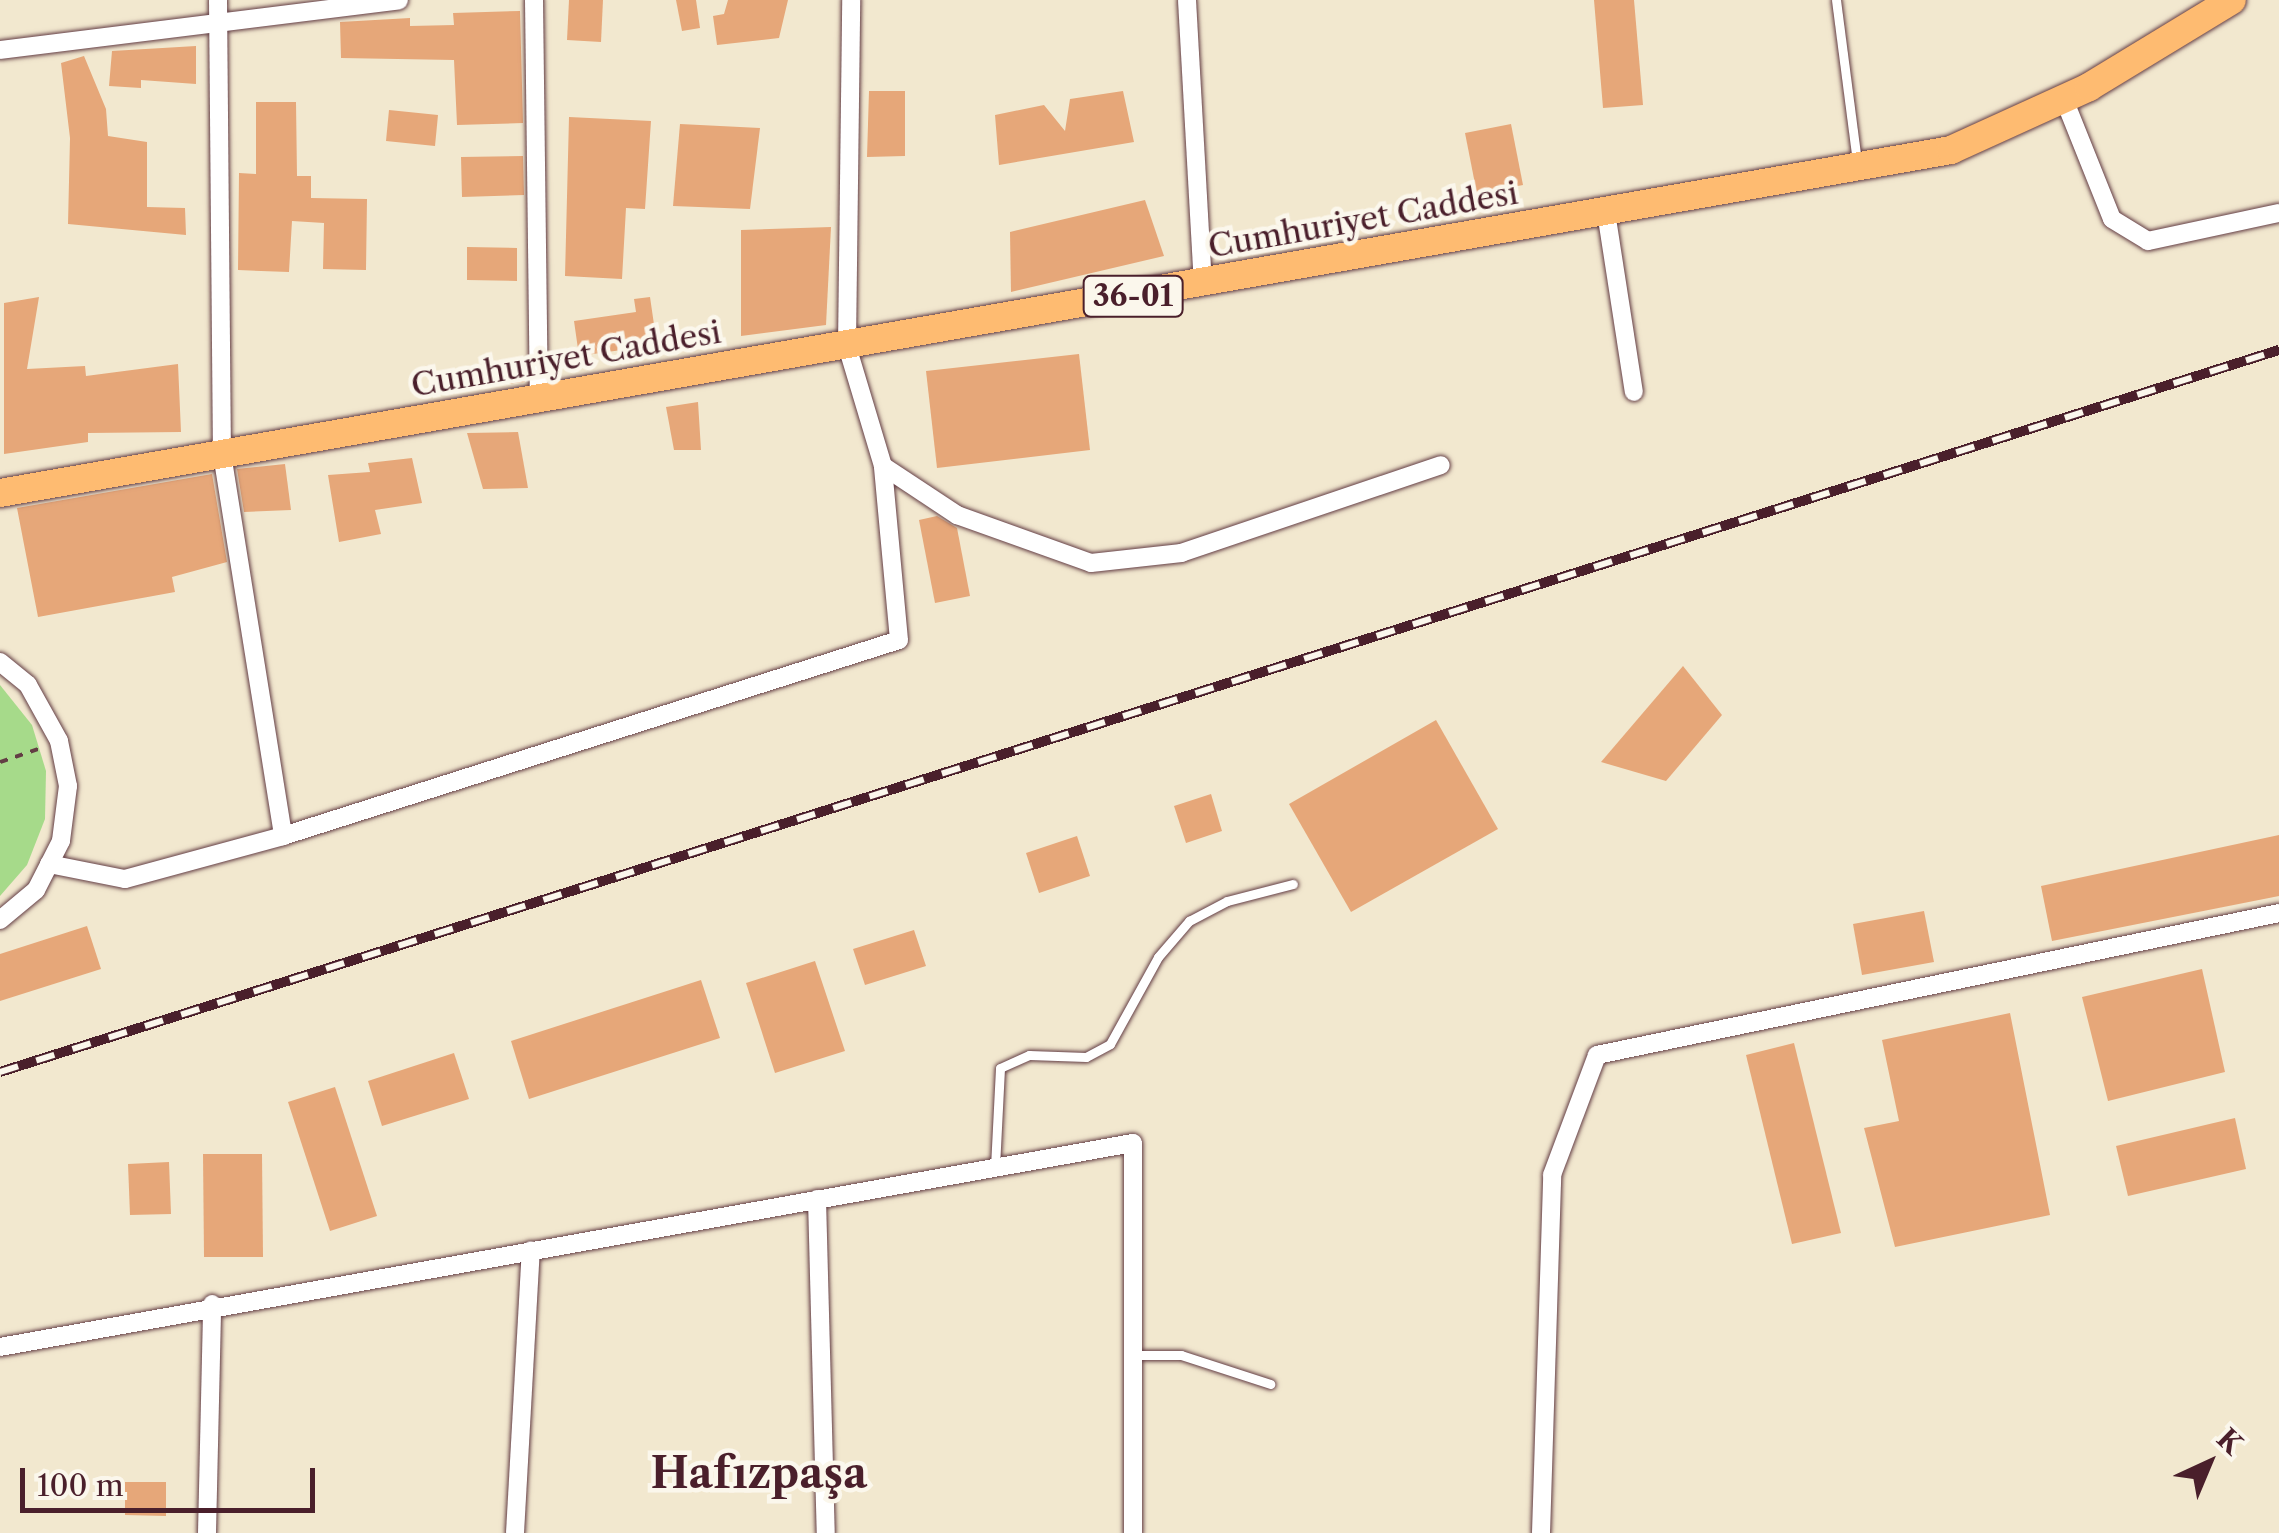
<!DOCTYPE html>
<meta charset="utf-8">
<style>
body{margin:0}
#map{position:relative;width:2279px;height:1533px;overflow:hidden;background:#f2e8cf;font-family:"Libre Caslon Text",serif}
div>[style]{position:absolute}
.green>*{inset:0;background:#a6da8a}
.building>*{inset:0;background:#e6a779}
.path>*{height:4px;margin-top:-2px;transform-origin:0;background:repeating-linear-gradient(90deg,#633d44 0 8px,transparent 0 16px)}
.roads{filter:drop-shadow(0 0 2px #633d44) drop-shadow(0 0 2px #633d44)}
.service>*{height:9px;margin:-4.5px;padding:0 4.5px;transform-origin:4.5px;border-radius:4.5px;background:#fff}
.minor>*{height:18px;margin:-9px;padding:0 9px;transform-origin:9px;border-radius:9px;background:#fff}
.primary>*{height:28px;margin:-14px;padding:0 14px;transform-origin:14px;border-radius:14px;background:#febb71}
.rail>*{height:10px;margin-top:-5px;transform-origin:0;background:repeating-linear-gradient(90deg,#fbf7ec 0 19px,#4a1f2b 0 38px);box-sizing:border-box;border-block:2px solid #4a1f2b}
span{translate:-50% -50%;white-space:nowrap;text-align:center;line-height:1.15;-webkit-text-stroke:9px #fbf7ec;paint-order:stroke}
.shield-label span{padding:2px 8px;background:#fbf7ec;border:2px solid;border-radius:8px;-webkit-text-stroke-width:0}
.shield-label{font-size:30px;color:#4a1f2b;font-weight:700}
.street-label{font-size:32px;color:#4a1f2b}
.district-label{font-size:42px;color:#4a1f2b;font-weight:700}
.north{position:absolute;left:2159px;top:1413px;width:100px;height:100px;-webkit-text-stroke:8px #fbf7ec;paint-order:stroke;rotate:44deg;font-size:28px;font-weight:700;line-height:40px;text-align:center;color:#4a1f2b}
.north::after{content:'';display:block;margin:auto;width:35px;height:45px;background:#4a1f2b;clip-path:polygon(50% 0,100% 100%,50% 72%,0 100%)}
.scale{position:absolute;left:20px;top:1468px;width:295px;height:45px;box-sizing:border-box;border:5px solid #4a1f2b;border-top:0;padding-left:12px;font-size:30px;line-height:35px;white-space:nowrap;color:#4a1f2b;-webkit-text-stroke:8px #fbf7ec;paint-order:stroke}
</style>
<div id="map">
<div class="green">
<div style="clip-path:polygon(0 685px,32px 725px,46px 771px,45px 819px,27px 865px,0 896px)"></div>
</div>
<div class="building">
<div style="clip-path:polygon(569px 0,603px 0,601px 42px,567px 40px)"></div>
<div style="clip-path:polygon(676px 0,696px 0,700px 28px,682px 31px)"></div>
<div style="clip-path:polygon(728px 0,788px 0,779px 38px,717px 45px,713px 16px,724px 14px)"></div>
<div style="clip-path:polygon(1594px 0,1634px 0,1643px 105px,1603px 108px)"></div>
<div style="clip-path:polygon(520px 11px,523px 123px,457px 125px,454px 60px,341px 58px,340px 22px,410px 18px,410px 26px,454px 25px,453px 13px)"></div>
<div style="clip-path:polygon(196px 46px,196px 84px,141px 80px,141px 88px,109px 86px,112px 51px)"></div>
<div style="clip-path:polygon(84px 56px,106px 109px,108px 136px,147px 142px,147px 207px,185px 208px,186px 235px,68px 224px,70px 138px,61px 63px)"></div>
<div style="clip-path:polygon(869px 91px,905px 91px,905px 156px,867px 157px)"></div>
<div style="clip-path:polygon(1123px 91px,1134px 142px,999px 165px,995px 115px,1044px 105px,1065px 131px,1070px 99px)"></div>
<div style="clip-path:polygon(256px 102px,296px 102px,297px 176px,311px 176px,311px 198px,367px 199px,366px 270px,323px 269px,324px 223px,292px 221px,289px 272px,238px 270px,239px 173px,256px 174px)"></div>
<div style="clip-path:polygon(389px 110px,438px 115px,435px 146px,386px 141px)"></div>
<div style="clip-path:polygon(569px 117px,651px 121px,645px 209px,626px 208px,622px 279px,565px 276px)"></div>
<div style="clip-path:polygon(680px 124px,760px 128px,750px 209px,673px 206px)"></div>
<div style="clip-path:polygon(1511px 124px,1523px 185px,1477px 194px,1465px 133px)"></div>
<div style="clip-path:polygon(523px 156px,524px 195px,462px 197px,461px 157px)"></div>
<div style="clip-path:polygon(1145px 200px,1164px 256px,1011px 292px,1010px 232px)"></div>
<div style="clip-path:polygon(831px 227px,826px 325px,741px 336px,741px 230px)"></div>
<div style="clip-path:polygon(467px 247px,517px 248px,517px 281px,467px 280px)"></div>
<div style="clip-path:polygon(39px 297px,27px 369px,85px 366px,86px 376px,178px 364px,181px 432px,88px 433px,88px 442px,4px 454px,4px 303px)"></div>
<div style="clip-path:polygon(650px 297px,657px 345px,579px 356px,574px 321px,636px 312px,634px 299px)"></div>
<div style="clip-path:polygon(1079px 354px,1090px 450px,937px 468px,926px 371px)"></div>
<div style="clip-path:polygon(523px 366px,525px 382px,480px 387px,478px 371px)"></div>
<div style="clip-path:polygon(698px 402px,701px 450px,674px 450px,666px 407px)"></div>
<div style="clip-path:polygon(518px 432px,528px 488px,483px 489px,467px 433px)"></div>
<div style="clip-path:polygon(412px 458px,422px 503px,375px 510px,381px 534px,339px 542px,328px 475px,370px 472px,368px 463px)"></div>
<div style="clip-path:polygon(285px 464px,291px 510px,244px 512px,237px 469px)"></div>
<div style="clip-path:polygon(212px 474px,227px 562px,172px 577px,175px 592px,38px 617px,17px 508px)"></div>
<div style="clip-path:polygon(937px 516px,957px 528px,970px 596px,935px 603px,919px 520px)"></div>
<div style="clip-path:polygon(1683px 666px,1722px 715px,1666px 781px,1601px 762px)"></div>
<div style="clip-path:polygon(1436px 720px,1498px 829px,1351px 912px,1289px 804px)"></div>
<div style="clip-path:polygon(1211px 794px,1222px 831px,1186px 843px,1174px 806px)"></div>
<div style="clip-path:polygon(2279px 835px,2279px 896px,2052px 941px,2041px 886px)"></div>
<div style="clip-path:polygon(1077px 836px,1090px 876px,1039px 893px,1026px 853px)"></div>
<div style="clip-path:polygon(1924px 911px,1934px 962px,1862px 975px,1853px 924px)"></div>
<div style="clip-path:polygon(87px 926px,101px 969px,0 1001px,0 954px)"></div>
<div style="clip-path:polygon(914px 930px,926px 966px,865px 985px,853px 949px)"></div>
<div style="clip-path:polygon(815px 961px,845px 1051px,775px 1073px,746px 983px)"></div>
<div style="clip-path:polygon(2202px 969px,2225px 1072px,2108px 1101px,2082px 997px)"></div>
<div style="clip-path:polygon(701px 980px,720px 1038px,529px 1099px,511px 1041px)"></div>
<div style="clip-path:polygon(2010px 1013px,2050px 1215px,1895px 1247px,1864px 1128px,1899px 1121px,1882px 1040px)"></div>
<div style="clip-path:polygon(1794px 1043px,1841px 1233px,1792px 1244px,1746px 1055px)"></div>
<div style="clip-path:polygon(454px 1053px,469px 1099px,382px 1126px,368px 1081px)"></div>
<div style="clip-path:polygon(335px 1087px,377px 1216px,330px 1231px,288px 1102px)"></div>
<div style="clip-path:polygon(2235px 1118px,2246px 1169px,2128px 1196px,2116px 1146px)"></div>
<div style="clip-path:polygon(203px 1154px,262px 1154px,263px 1257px,204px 1257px)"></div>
<div style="clip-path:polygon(169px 1162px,171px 1214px,130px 1215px,128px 1164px)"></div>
<div style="clip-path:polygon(125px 1482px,166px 1482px,166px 1516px,125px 1515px)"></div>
</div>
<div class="path">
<div style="left:0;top:762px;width:43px;rotate:-18.9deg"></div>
</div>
<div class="roads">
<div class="service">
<div style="left:1836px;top:0;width:162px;rotate:82.6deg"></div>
<div style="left:995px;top:1167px;width:99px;rotate:-87.1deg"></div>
<div style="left:1000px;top:1068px;width:32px;rotate:-24deg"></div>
<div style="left:1029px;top:1055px;width:57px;rotate:2deg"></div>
<div style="left:1086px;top:1057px;width:27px;rotate:-28deg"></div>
<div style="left:1110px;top:1044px;width:99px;rotate:-61.1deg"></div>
<div style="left:1158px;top:957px;width:48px;rotate:-49.3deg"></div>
<div style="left:1189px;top:921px;width:43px;rotate:-27.8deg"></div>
<div style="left:1227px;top:901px;width:68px;rotate:-14.4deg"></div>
<div style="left:1133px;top:1355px;width:48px"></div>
<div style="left:1181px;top:1355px;width:94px;rotate:18deg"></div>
</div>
<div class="minor">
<div style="left:218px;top:0;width:454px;rotate:89.5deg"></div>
<div style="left:222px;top:454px;width:387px;rotate:80.9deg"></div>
<div style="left:534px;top:0;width:399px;rotate:89.3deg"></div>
<div style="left:1187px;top:0;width:284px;rotate:86.8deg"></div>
<div style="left:0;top:50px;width:402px;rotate:-7.1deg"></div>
<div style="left:2064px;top:99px;width:129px;rotate:68.2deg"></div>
<div style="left:2112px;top:219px;width:42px;rotate:31.4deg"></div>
<div style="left:2148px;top:241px;width:134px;rotate:-12.1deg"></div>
<div style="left:1606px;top:212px;width:182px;rotate:81.2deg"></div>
<div style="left:883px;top:466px;width:89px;rotate:33.5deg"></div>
<div style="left:957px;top:515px;width:142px;rotate:19.7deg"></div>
<div style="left:1091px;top:563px;width:91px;rotate:-6.3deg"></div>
<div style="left:1181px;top:553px;width:274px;rotate:-18.7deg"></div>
<div style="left:0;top:662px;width:36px;rotate:39deg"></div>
<div style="left:28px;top:685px;width:64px;rotate:61deg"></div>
<div style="left:59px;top:741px;width:46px;rotate:78.7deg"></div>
<div style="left:68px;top:786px;width:55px;rotate:97.3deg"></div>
<div style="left:61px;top:841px;width:55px;rotate:117deg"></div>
<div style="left:36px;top:890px;width:47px;rotate:140.2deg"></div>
<div style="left:49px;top:864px;width:77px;rotate:11.2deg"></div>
<div style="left:125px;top:879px;width:164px;rotate:-15.2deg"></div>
<div style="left:283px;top:836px;width:646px;rotate:-17.65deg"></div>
<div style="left:899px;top:640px;width:175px;rotate:-95.3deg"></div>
<div style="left:883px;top:466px;width:125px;rotate:-106.7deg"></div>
<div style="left:847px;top:346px;width:346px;rotate:-89.3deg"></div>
<div style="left:817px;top:1199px;width:334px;rotate:88.5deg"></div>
<div style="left:0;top:1347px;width:1151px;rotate:-10.21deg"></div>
<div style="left:1133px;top:1143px;width:390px;rotate:90deg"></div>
<div style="left:207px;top:1533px;width:229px;rotate:-88.7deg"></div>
<div style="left:515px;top:1533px;width:283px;rotate:-86.8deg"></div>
<div style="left:1541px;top:1533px;width:358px;rotate:-88.2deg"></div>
<div style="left:1552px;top:1175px;width:128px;rotate:-69.4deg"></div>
<div style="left:1597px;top:1055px;width:697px;rotate:-11.76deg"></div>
</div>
<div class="primary">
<div style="left:0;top:493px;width:1981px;rotate:-9.97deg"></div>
<div style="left:1951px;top:150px;width:152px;rotate:-24.5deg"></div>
<div style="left:2089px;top:87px;width:167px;rotate:-31.3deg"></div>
</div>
</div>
<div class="rail">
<div style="left:0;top:1072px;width:2391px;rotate:-17.58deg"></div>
</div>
<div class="shield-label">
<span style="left:1133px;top:296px">36-01</span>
</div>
<div class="street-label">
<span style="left:1363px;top:220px;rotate:-10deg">Cumhuriyet Caddesi</span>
<span style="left:566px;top:359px;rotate:-10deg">Cumhuriyet Caddesi</span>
</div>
<div class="district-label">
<span style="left:759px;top:1473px">Hafızpaşa</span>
</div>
<div class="north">K</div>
<div class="scale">100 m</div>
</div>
